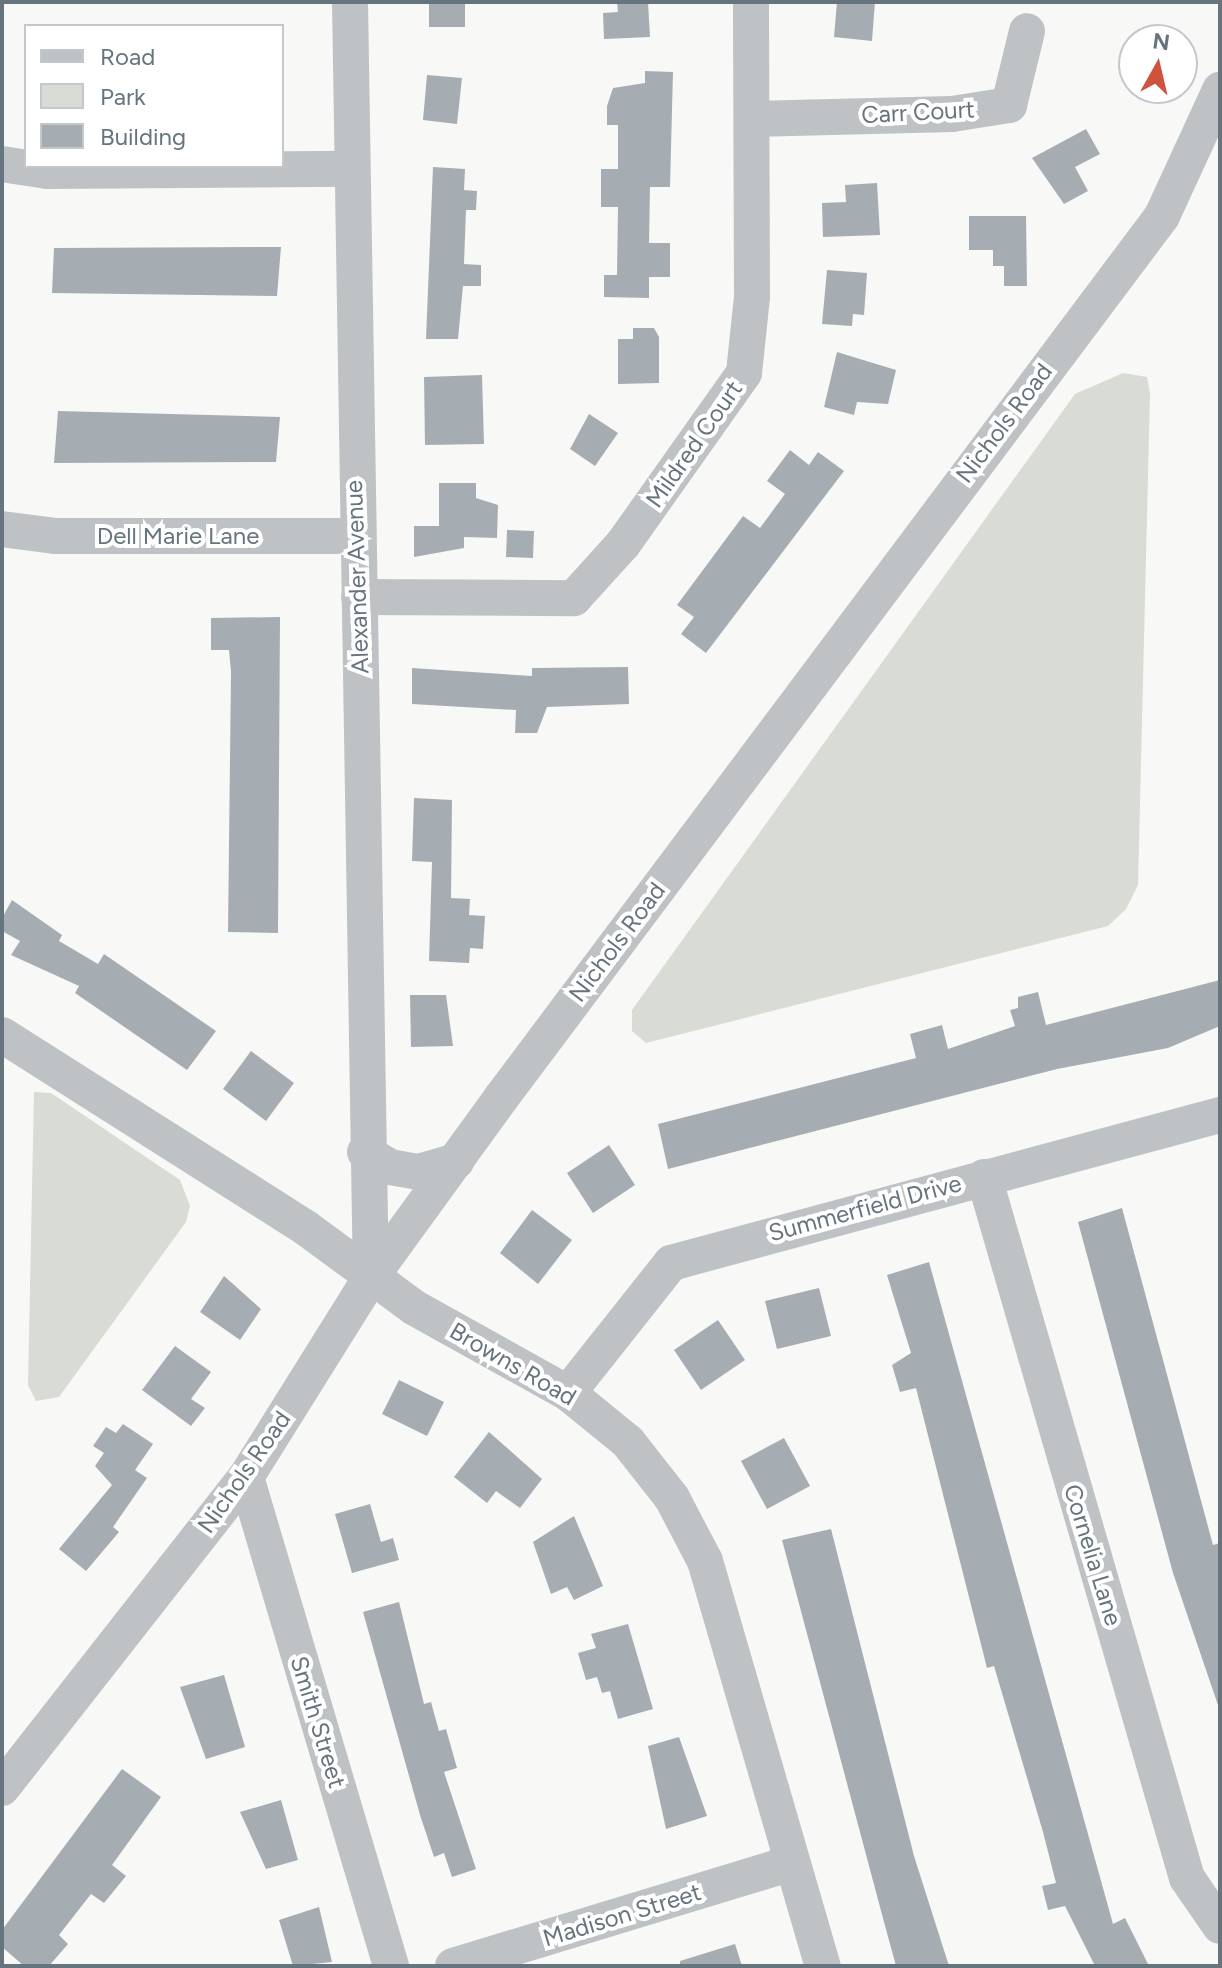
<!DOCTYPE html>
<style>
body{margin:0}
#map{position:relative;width:1222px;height:1968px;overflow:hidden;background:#f8f8f6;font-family:Figtree,sans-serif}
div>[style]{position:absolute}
.green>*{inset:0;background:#d8dcd5}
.building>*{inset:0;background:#a6adb2}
.minor>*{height:36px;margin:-18px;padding:0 18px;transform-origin:18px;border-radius:18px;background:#bec2c5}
span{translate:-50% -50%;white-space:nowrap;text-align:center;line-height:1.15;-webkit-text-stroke:8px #fff;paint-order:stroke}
.street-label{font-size:24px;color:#66757d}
.frame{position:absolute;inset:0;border:4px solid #66757d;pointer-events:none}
.legend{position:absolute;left:24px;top:24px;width:260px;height:144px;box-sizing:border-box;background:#fff;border:2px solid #c2c8cb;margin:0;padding:10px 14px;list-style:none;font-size:24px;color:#66757d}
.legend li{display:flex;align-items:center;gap:16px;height:40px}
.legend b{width:40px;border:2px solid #c2c8cb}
.north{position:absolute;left:1118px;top:24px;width:80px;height:80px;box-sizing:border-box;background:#fff;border:2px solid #c2c8cb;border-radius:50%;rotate:8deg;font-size:22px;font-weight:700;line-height:32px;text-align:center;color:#66757d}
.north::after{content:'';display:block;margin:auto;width:28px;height:36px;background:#cf523f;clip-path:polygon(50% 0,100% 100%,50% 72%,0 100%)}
</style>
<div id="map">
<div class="green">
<div style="clip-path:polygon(1123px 373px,1147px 377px,1150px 393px,1138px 885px,1126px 909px,1108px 926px,646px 1043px,632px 1031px,632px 1010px,1075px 394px)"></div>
<div style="clip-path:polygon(34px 1092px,51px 1093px,180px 1180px,190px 1206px,186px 1222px,59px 1397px,36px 1401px,28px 1385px)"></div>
</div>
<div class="building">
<div style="clip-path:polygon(429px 2px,465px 2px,465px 27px,429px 27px)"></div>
<div style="clip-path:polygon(617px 2px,648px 2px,650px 37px,604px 39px,603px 13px,618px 12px)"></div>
<div style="clip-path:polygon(837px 2px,875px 2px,872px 41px,834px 37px)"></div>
<div style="clip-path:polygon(645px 71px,673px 72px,670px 187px,650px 187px,649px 243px,670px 243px,670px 277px,649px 277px,649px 298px,604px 297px,604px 275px,617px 275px,618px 207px,601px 207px,601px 169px,618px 169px,618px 125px,607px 125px,607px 106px,613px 88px,645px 83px)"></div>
<div style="clip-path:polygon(427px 75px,462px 78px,457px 124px,423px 120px)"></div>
<div style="clip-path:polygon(1086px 129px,1100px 154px,1075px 167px,1088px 191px,1064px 204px,1032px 158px)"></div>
<div style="clip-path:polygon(433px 167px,465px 169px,464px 190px,477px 191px,476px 210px,466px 210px,464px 264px,481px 265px,481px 286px,463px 286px,458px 339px,426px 339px)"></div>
<div style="clip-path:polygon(877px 183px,880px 235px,823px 237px,822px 203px,846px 202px,845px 185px)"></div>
<div style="clip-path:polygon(969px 216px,1026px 216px,1027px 286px,1004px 286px,1004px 266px,993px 266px,993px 250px,969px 250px)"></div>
<div style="clip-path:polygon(281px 247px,277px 296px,52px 293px,54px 248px)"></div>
<div style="clip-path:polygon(827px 270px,867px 273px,864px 315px,853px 314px,852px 326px,822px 324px)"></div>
<div style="clip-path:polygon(633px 328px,654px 328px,659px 337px,659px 383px,618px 384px,618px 339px,633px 339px)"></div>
<div style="clip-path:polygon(837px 352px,896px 370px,888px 404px,857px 402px,854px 415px,824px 407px)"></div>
<div style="clip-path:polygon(482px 375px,484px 444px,425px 445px,424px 377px)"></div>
<div style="clip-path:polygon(58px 411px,280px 417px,276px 462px,54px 463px)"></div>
<div style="clip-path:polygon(589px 414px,618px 433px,595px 466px,570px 449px)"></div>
<div style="clip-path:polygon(790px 450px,809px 465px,818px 452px,844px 471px,706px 653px,681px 634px,694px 617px,677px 605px,743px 516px,760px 528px,785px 494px,767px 481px)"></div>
<div style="clip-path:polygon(439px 483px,476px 483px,476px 498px,498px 505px,497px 538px,464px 537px,464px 548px,414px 557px,414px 526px,439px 526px)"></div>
<div style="clip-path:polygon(507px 530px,534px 531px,533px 558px,506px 557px)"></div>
<div style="clip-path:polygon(280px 617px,278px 933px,228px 932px,231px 672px,229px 650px,211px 650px,211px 618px)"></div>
<div style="clip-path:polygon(628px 667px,629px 704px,547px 707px,537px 733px,515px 733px,516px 710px,412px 704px,412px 668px,532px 676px,532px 668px)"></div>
<div style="clip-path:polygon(414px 798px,452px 800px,451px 898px,470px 899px,469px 915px,485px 916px,483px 949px,470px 948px,469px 963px,429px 961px,432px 862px,412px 861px)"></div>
<div style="clip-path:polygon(12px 900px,62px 935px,59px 941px,98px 964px,104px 954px,216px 1031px,187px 1070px,75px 993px,79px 986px,11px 955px,20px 941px,2px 931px,2px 918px)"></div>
<div style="clip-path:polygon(1220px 980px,1220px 1026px,1168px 1048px,1057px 1069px,668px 1169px,658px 1124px,916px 1058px,910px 1034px,942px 1025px,948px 1049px,1015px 1026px,1010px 1010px,1018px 1008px,1018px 997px,1038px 992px,1046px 1025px)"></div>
<div style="clip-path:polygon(410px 995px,446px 995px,453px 1046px,411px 1047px)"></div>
<div style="clip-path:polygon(251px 1051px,294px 1083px,266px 1121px,223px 1089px)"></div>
<div style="clip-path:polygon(609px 1145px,635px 1185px,593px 1213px,567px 1173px)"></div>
<div style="clip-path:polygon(1122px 1208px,1213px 1545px,1220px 1543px,1220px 1711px,1173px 1573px,1078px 1222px)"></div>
<div style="clip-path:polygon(532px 1210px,572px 1240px,538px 1284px,500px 1253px)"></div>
<div style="clip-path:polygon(929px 1262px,1113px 1924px,1125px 1918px,1149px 1966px,1095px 1966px,1065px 1906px,1048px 1910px,1042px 1886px,1056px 1883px,1043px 1832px,994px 1666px,987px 1668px,916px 1388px,900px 1392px,892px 1365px,911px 1353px,887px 1275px)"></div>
<div style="clip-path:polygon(224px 1276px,261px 1309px,240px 1340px,200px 1312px)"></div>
<div style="clip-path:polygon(819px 1288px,831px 1336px,777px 1349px,765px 1301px)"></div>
<div style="clip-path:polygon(718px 1320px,745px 1360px,701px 1390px,674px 1350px)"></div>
<div style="clip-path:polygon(175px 1346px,211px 1372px,191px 1399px,205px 1408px,191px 1426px,142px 1390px)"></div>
<div style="clip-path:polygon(399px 1380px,444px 1402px,427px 1436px,382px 1414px)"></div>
<div style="clip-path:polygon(123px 1424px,153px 1444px,135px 1470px,147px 1478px,113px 1527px,119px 1532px,86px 1571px,59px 1549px,112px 1485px,95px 1466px,104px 1453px,93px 1446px,106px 1427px,116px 1433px)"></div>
<div style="clip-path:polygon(489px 1432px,542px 1479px,520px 1508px,496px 1491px,487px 1503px,454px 1477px)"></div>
<div style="clip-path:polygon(784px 1438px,810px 1486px,767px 1509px,741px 1461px)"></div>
<div style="clip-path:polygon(370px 1504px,381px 1542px,393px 1538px,399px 1560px,352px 1573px,335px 1514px)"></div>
<div style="clip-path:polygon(574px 1516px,603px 1586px,574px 1600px,567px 1587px,551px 1594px,533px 1542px)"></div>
<div style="clip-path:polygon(831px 1529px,914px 1856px,949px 1966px,896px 1966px,884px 1922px,782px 1540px)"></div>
<div style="clip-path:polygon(399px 1602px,424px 1704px,431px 1702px,439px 1731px,446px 1729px,457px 1768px,444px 1772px,476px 1869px,452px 1877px,444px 1853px,434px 1857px,420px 1815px,363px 1612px)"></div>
<div style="clip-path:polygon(628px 1624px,653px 1709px,618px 1719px,610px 1691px,602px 1693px,597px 1677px,586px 1680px,578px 1653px,596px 1648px,591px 1634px)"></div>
<div style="clip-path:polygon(224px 1675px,245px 1747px,206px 1759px,180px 1687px)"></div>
<div style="clip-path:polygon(679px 1737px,707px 1816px,666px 1829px,648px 1746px)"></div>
<div style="clip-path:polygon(122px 1769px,161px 1797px,112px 1865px,126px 1876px,104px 1903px,91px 1894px,59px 1935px,68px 1944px,49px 1966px,24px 1966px,2px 1947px,2px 1930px)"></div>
<div style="clip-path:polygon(281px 1800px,298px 1860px,266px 1869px,240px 1812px)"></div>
<div style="clip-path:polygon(319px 1907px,332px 1962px,293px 1966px,279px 1920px)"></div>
<div style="clip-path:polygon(735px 1944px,742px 1966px,680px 1966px,680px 1961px)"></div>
</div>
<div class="minor">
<div style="left:350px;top:2px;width:1275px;rotate:89.06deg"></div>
<div style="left:752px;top:119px;width:200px;rotate:-1.4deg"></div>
<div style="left:952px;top:114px;width:58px;rotate:-9deg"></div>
<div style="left:1009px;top:105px;width:76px;rotate:-76.3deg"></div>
<div style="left:2px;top:164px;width:46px;rotate:8.8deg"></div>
<div style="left:47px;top:171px;width:305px;rotate:-0.4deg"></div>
<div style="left:2px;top:529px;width:53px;rotate:7.5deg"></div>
<div style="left:55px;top:536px;width:299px"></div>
<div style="left:359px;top:597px;width:215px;rotate:0.3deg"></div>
<div style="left:574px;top:598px;width:73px;rotate:-47.8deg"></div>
<div style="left:623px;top:544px;width:209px;rotate:-54.7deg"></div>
<div style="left:744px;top:373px;width:76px;rotate:-84deg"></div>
<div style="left:752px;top:297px;width:295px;rotate:-90.2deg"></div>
<div style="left:2px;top:1035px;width:360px;rotate:32.4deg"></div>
<div style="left:306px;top:1228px;width:135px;rotate:36.3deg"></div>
<div style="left:415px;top:1308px;width:175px;rotate:29.1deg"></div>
<div style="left:568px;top:1393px;width:77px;rotate:39.2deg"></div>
<div style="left:628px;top:1442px;width:71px;rotate:51.8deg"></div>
<div style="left:672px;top:1498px;width:71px;rotate:62.4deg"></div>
<div style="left:705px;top:1561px;width:422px;rotate:73.8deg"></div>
<div style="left:365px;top:1152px;width:29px;rotate:31deg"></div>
<div style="left:390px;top:1167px;width:28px;rotate:10deg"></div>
<div style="left:418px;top:1172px;width:40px;rotate:-16deg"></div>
<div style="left:984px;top:1177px;width:730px;rotate:73.85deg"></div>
<div style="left:1187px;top:1878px;width:58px;rotate:55.5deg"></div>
<div style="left:568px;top:1393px;width:166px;rotate:-51.6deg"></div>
<div style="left:671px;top:1263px;width:569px;rotate:-15.09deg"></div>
<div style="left:246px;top:1477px;width:510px;rotate:73.48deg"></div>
<div style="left:2px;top:1788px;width:395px;rotate:-51.9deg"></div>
<div style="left:246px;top:1477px;width:236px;rotate:-58deg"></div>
<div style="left:371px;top:1277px;width:221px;rotate:-54deg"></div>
<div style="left:501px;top:1098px;width:1102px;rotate:-53.15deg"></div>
<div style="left:1162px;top:216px;width:139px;rotate:-65.3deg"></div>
<div style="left:453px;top:1966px;width:354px;rotate:-16.9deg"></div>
</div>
<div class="street-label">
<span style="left:918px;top:112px;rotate:-3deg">Carr Court</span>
<span style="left:1004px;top:423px;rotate:-53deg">Nichols Road</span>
<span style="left:694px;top:444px;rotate:-55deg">Mildred Court</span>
<span style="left:178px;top:536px">Dell Marie Lane</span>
<span style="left:357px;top:577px;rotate:-92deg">Alexander Avenue</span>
<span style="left:617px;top:942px;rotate:-53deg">Nichols Road</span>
<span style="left:865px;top:1208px;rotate:-15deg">Summerfield Drive</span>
<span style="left:513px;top:1364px;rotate:30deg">Browns Road</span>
<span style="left:244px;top:1472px;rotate:-55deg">Nichols Road</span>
<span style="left:1093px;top:1555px;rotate:73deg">Cornelia Lane</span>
<span style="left:318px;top:1722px;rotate:73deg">Smith Street</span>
<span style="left:622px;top:1915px;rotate:-17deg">Madison Street</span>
</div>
<div class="frame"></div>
<ul class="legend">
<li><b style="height:10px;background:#bec2c5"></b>Road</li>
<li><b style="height:22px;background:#d8dcd5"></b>Park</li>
<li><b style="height:22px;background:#a6adb2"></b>Building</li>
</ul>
<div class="north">N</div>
</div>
